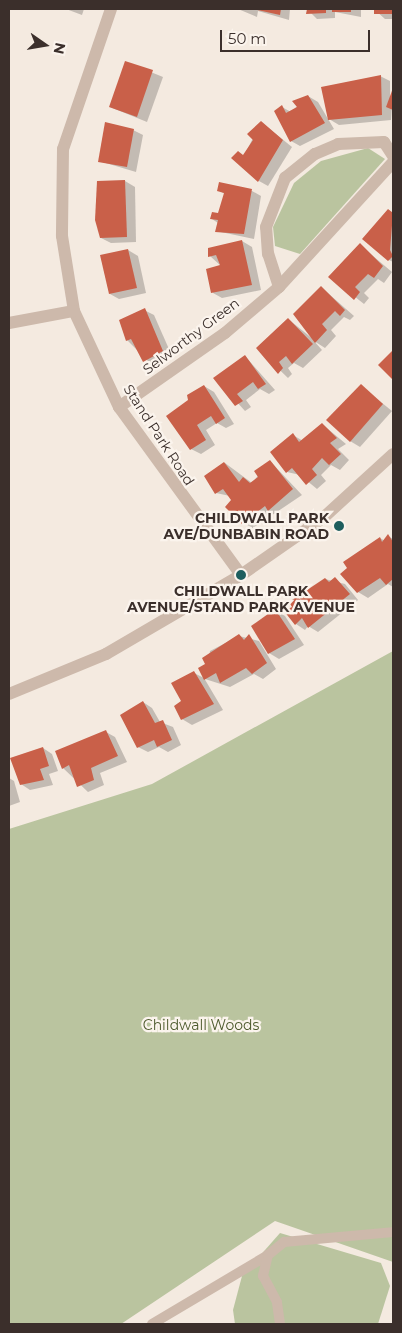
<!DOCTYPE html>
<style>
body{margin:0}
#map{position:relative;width:402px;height:1333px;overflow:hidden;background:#f4eae0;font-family:Montserrat,sans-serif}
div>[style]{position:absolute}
.green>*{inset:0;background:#bac49f}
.shadow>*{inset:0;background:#0003}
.building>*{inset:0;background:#c96049}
.service>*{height:10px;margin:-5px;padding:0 5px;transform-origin:5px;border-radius:5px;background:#cdb9ab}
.minor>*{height:12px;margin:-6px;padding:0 6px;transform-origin:6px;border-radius:6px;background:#cdb9ab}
.tertiary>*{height:12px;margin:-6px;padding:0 6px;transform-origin:6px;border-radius:6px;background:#cdb9ab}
.dots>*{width:14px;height:14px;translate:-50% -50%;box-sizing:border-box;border:2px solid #fbf4ed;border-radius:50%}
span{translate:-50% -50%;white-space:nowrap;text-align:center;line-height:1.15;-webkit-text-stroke:4.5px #fbf4ed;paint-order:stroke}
.street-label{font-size:14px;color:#3b2f2b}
.poi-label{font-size:14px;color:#3b2f2b;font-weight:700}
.right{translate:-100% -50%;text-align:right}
.park-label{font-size:14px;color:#4d5a2d}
.frame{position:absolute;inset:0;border:10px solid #3b2f2b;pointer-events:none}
.north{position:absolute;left:20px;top:20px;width:50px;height:50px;-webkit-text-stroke:4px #fbf4ed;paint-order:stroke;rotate:103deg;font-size:14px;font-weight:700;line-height:20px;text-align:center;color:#3b2f2b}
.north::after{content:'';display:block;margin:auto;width:18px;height:22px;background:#3b2f2b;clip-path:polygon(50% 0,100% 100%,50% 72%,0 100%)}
.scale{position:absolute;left:220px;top:30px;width:150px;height:22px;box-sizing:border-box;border:2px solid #3b2f2b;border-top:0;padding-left:6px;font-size:15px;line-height:18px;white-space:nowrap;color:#3b2f2b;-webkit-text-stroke:4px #fbf4ed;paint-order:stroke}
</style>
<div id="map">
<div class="green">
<div style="clip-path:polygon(368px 148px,385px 159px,300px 254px,275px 246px,273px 227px,294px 183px,321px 161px)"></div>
<div style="clip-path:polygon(393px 651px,393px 1262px,275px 1221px,121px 1324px,9px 1324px,9px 829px,152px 784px)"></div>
<div style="clip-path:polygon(280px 1233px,381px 1263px,390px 1286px,378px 1324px,235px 1324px,233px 1310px,242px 1276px)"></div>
</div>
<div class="shadow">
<div style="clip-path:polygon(66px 9px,84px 9px,82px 15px)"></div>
<div style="clip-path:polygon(238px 9px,290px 9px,289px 20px,258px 11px,257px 17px)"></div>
<div style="clip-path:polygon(296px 9px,393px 9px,393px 19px,385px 19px,375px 10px,361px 10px,361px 17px,335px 12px,335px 18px,317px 19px,308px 10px)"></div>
<div style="clip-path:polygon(126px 62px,163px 77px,147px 122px,110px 107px)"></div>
<div style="clip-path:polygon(380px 76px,390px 81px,390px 99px,393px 91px,391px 120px,339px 125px,329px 119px)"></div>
<div style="clip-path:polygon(308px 96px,318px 102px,334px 129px,300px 146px,291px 141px,282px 107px,291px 112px)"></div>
<div style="clip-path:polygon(261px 122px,292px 147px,268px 186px,259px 181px,244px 156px)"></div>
<div style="clip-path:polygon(133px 130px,143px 135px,136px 172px,99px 161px)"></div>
<div style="clip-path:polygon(125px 181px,135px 187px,136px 242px,111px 243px,101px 238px)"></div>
<div style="clip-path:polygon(218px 190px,252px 191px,261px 196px,254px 239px,216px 231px,218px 223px,212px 219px,218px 215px,225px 194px)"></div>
<div style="clip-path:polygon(389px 210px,393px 213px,393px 262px,389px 260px)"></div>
<div style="clip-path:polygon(242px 241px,252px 247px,261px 290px,222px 298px,213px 293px,221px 266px,210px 256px,209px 249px)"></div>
<div style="clip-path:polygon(360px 245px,392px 272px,384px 283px,378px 279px,364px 293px,369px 298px,364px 304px,330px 277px)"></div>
<div style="clip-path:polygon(128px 250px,138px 256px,146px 293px,119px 299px,110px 294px)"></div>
<div style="clip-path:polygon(321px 287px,354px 316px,350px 320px,344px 317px,331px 330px,336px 336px,325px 348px,314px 341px,322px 350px,303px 368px,294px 363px,288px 368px,292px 374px,288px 378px,257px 348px,288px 319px,313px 339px)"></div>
<div style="clip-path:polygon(144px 310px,154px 315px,172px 356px,154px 367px,127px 340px)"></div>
<div style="clip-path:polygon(245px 356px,275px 390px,269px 394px,260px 389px,246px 400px,251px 407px,245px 411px,215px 378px)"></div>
<div style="clip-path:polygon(204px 386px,214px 392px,234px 424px,226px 428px,217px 423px,206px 430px,215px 445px,201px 454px,191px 449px,190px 401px)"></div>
<div style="clip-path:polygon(361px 386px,392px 411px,360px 447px,350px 441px)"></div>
<div style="clip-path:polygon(322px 424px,346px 444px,338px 449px,349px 460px,340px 470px,331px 465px,321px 475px,326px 481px,317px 489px,300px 475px,287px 472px,271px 452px,293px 435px,303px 441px)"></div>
<div style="clip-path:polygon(270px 461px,302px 495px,253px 528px,243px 523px,230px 496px,216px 493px,225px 463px,252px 483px)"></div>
<div style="clip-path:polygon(388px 536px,393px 539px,393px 587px,388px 584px,368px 598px,358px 592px,380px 538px,385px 541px)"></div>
<div style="clip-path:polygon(325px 579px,345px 584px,358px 600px,318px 632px,308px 626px,305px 630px,296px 624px,293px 607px)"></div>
<div style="clip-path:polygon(275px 610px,285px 616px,304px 645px,279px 659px,269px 653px)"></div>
<div style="clip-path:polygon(239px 636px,259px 641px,276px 669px,263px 679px,254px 674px,230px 687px,205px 679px,210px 651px)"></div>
<div style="clip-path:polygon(194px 673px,204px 678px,223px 710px,192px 725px,182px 719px,183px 701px)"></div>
<div style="clip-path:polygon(143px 702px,152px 708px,160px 722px,173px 727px,181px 745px,168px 752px,159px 747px,148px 752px,138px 747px)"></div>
<div style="clip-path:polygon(106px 732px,115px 737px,127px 762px,100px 773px,104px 785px,88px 792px,63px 768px,56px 752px)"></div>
<div style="clip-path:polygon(43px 748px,52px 754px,58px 771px,49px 774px,53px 785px,30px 790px,21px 784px)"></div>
<div style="clip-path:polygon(9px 778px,14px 781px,20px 802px,9px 806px)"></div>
</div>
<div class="building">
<div style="clip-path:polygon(253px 9px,281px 9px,280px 15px)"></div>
<div style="clip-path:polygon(307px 9px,326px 9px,326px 13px,306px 14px)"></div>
<div style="clip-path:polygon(332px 9px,351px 9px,351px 12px,332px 12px)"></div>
<div style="clip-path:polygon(374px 9px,393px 9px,393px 14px,374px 14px)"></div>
<div style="clip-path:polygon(125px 61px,153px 70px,137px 117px,109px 107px)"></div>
<div style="clip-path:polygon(381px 75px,382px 115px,328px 120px,321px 87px)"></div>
<div style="clip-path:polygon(393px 88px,393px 110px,386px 107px)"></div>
<div style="clip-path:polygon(308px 95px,325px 123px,290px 142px,274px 111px,282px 105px,286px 113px,297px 107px,292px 101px)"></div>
<div style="clip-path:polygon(261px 121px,283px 140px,258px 182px,231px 158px,238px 151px,243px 155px,253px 140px,247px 134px)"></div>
<div style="clip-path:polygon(105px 122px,134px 129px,127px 167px,98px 162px)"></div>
<div style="clip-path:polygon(125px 180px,127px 237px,100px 238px,95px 220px,97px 181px)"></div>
<div style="clip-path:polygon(219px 182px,252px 189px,244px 234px,215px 232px,218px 220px,210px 219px,212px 212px,218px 213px,224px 193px,217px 191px)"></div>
<div style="clip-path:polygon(388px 209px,393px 213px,390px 250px,393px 256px,388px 261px,362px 239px)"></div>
<div style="clip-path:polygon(242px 240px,252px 285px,211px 293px,206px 269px,220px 265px,216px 255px,208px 257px,208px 248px)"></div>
<div style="clip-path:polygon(360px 243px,383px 266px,374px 278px,368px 274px,355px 287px,360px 292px,354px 300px,328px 277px)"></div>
<div style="clip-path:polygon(128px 249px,137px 288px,109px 294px,100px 255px)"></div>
<div style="clip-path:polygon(321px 286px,345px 310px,340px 316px,335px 311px,322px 324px,327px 330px,315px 343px,293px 314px)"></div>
<div style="clip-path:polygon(145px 308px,163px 351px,143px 362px,131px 339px,126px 341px,119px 320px)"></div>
<div style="clip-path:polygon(288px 318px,313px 344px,292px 364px,286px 356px,279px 362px,283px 368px,278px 374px,256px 348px)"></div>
<div style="clip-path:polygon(393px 350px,393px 380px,378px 365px)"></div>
<div style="clip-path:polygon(245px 355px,266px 384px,258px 389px,253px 382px,237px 394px,243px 401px,235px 406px,213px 378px)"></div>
<div style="clip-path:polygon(361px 384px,383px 404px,350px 442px,326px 420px)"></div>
<div style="clip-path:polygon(204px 385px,225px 418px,216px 424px,211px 416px,197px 425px,206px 440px,190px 450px,166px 416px,188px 400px,187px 395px)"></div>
<div style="clip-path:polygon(322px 423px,337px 438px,330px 443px,341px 454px,329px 465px,322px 458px,312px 469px,317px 475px,306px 485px,292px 468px,286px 473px,270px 452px,293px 433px,299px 442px)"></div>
<div style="clip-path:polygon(270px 460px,293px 489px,268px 511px,265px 506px,242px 524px,225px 507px,231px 500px,223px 489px,215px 494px,204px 476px,224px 462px,239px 482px,243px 477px,250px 483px,258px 477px,254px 471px)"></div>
<div style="clip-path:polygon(388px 534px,393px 542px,393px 579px,386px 585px,380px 578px,357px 593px,340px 574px,347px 568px,343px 562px,380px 537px,382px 542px)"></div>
<div style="clip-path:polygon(335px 577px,350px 594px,308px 628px,302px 618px,295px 625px,284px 611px,292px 607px,289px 602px,325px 578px,329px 582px)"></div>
<div style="clip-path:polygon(275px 609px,295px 639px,268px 654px,251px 626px)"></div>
<div style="clip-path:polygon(239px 634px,244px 640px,249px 634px,267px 663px,252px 674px,246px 668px,220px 683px,216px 673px,204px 680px,198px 668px,205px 664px,202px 658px)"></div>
<div style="clip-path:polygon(194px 671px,214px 704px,181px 720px,174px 706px,181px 701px,171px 683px)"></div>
<div style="clip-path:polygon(143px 701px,155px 723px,163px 720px,172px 740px,157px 747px,154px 740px,137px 748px,120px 715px)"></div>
<div style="clip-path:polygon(106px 730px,118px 756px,91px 768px,94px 780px,77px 787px,69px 765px,62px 769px,55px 751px)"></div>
<div style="clip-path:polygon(43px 747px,49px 766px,40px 769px,44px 780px,20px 785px,10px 758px)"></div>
</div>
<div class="service">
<div style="left:152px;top:1324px;width:135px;rotate:-30.7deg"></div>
<div style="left:280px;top:1324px;width:22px;rotate:-98deg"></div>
<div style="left:277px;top:1302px;width:30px;rotate:-118deg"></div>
<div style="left:263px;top:1276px;width:22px;rotate:-77deg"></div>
<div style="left:268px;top:1255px;width:21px;rotate:-39deg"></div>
<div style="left:284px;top:1242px;width:109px;rotate:-5.2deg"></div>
</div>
<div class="minor">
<div style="left:111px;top:9px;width:148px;rotate:108.9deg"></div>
<div style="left:63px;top:149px;width:87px;rotate:90.7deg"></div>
<div style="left:62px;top:236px;width:76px;rotate:80.9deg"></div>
<div style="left:74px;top:311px;width:106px;rotate:64.9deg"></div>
<div style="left:119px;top:407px;width:208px;rotate:54deg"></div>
<div style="left:279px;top:287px;width:35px;rotate:-108deg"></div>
<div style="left:268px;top:254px;width:27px;rotate:-94deg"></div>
<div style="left:266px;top:227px;width:53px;rotate:-68.8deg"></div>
<div style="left:285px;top:178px;width:38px;rotate:-39deg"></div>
<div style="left:315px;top:154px;width:25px;rotate:-23deg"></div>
<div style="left:338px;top:144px;width:46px;rotate:-2.5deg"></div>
<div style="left:384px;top:142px;width:17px;rotate:57deg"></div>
<div style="left:9px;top:323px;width:66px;rotate:-10.5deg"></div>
<div style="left:119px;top:407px;width:129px;rotate:-34.9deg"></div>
<div style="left:225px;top:333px;width:71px;rotate:-40.4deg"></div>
<div style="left:279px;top:287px;width:169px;rotate:-47.6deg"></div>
</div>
<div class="tertiary">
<div style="left:9px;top:694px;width:105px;rotate:-22.4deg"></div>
<div style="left:106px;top:654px;width:156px;rotate:-30.3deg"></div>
<div style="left:241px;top:575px;width:100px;rotate:-34.8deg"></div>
<div style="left:323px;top:518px;width:95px;rotate:-42.4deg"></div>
</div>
<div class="dots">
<div style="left:339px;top:526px;background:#1e5e5e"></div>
<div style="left:241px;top:575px;background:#1e5e5e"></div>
</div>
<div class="street-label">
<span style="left:191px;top:336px;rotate:-37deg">Selworthy Green</span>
<span style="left:159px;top:435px;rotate:57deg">Stand Park Road</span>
</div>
<div class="poi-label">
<span class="right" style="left:329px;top:526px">CHILDWALL PARK<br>AVE/DUNBABIN ROAD</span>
<span style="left:241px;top:599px">CHILDWALL PARK<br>AVENUE/STAND PARK AVENUE</span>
</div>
<div class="park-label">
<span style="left:201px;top:1025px">Childwall Woods</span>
</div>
<div class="frame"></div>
<div class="north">N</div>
<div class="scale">50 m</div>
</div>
